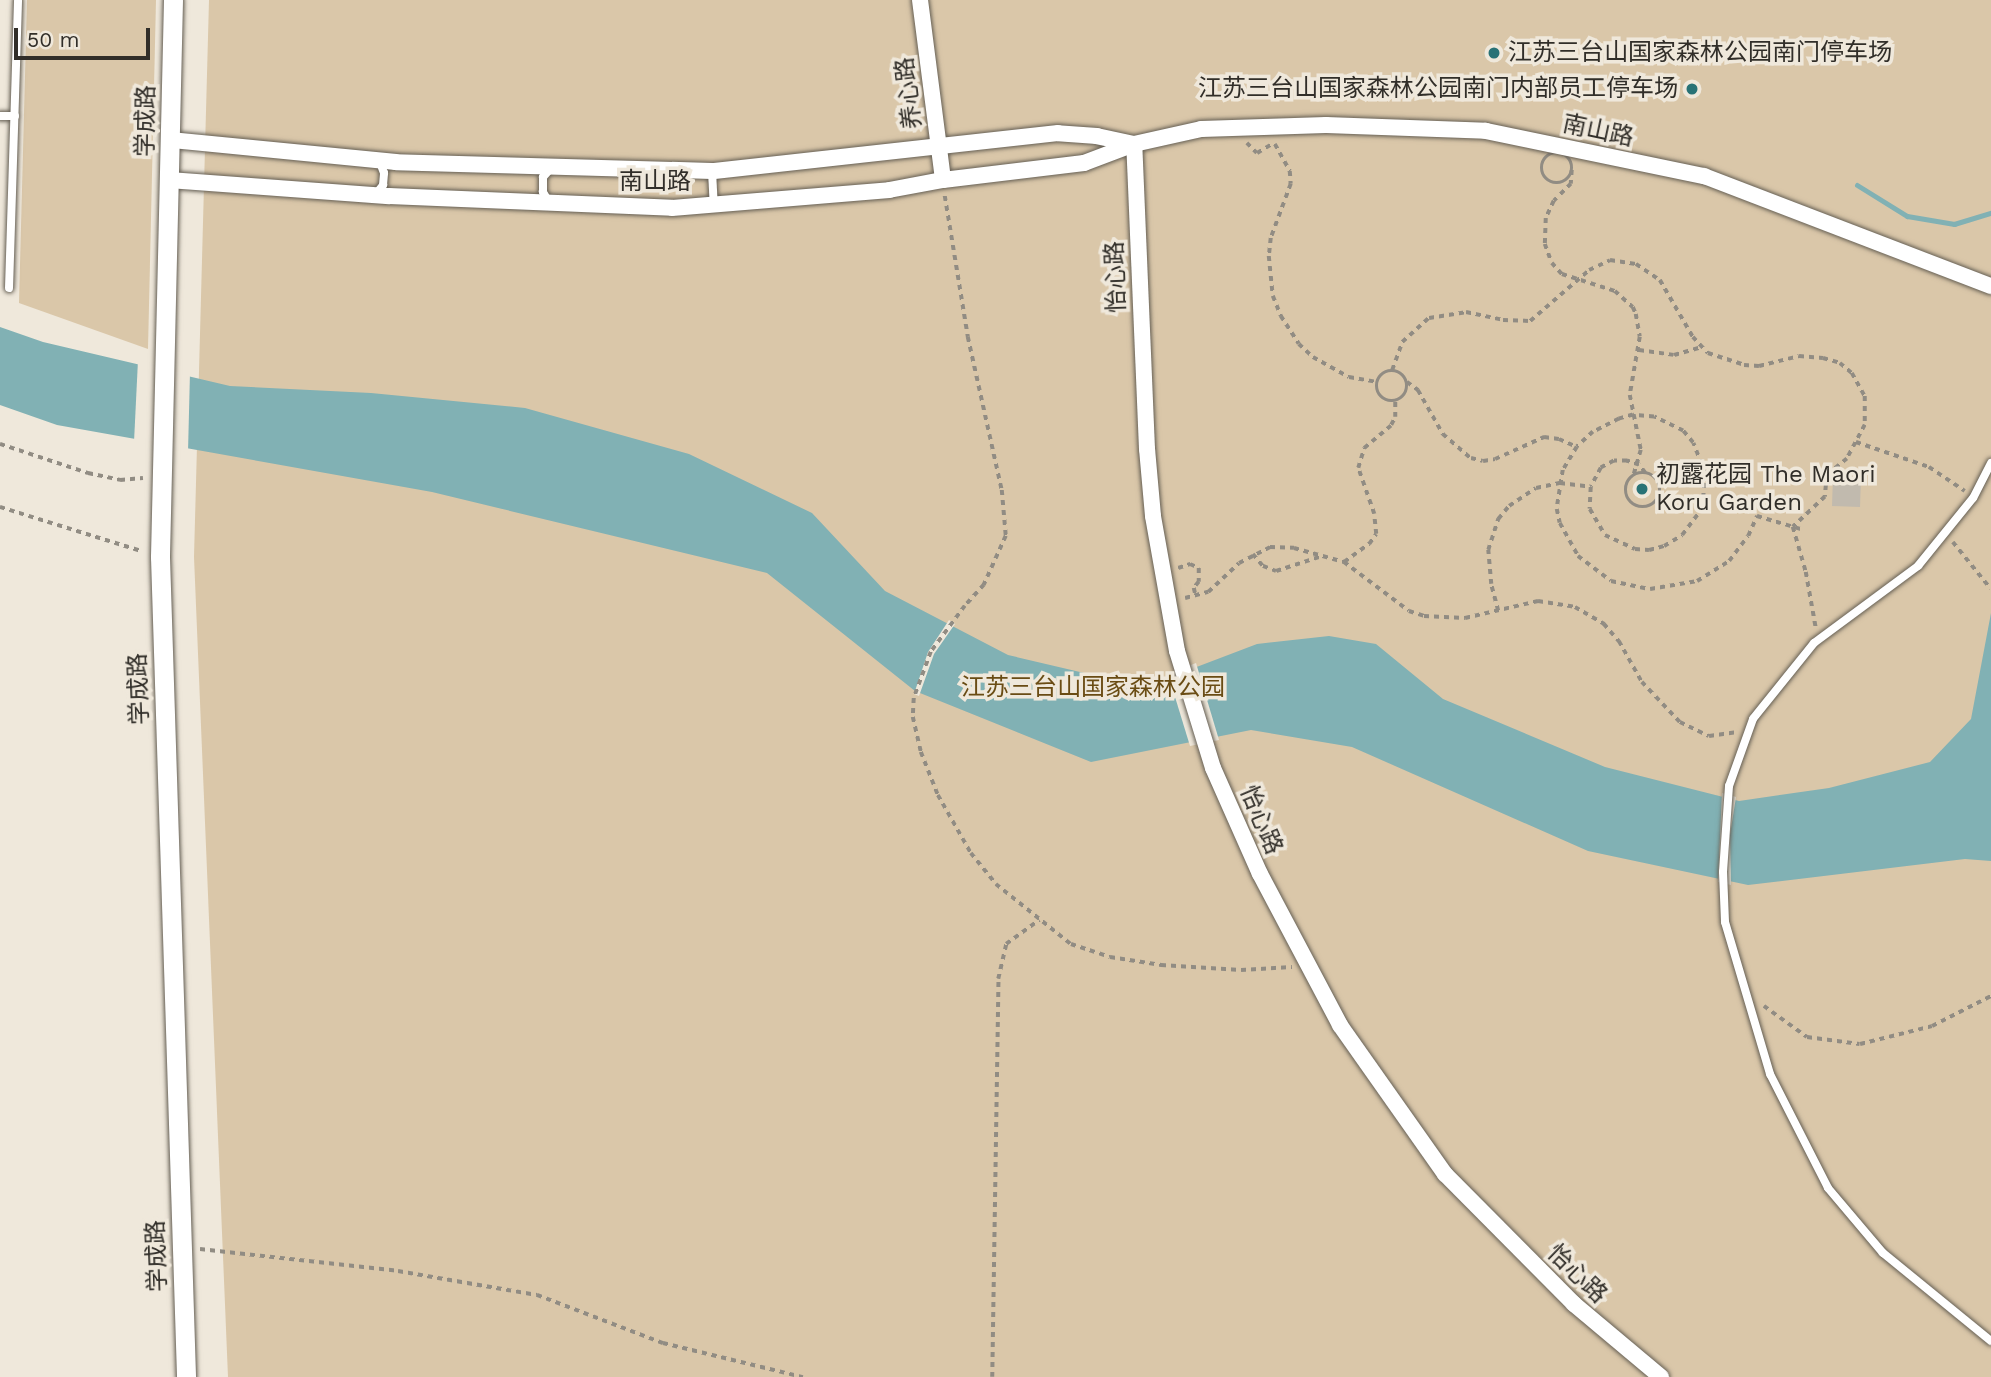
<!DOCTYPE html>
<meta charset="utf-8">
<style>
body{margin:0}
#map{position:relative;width:1991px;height:1377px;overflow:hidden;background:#efe8db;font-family:"Work Sans","Noto Sans SC",sans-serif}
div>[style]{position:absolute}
.green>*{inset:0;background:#dac7a9}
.water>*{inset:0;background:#81b1b4}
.pier>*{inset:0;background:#efe8db}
.stream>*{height:5px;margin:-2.5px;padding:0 2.5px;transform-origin:2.5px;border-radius:2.5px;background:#81b1b4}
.building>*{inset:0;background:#c1baae}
.path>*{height:3.5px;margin-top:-1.75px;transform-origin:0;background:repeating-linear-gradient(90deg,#918c83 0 5px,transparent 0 10px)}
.path>.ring{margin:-1.75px;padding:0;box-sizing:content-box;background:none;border:3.5px solid #918c83;border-radius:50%}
.roads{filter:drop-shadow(0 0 2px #655f54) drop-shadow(0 0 2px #655f54)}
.service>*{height:8px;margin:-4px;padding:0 4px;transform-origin:4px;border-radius:4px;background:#fff}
.minor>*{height:16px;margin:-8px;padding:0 8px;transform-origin:8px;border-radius:8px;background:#fff}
.tertiary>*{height:19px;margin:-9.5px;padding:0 9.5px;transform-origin:9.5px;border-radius:9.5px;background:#fff}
.dots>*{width:19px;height:19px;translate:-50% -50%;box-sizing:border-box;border:4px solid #efe8db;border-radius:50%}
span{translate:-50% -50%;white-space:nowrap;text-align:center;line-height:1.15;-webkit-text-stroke:7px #efe8db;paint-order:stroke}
.poi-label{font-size:24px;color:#312e29}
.left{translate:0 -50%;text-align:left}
.right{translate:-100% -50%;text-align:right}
.street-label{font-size:24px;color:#312e29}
.park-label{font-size:24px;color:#6a4c14}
.scale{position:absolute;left:14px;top:28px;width:136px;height:32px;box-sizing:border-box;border:4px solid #312e29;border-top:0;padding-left:9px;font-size:21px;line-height:24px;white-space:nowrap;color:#312e29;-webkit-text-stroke:5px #efe8db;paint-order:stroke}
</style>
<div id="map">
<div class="green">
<div style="clip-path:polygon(27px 0,156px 0,148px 349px,19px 303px)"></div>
<div style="clip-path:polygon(209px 0,1991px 0,1991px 1377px,228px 1377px,194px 557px)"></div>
</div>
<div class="water">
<div style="clip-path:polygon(0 327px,43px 342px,230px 386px,371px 393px,525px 408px,689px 454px,812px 513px,885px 591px,1008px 655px,1144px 687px,1257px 644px,1329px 636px,1376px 644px,1443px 699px,1605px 767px,1739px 801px,1829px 788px,1930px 762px,1971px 719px,1991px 613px,1991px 861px,1965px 859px,1748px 885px,1588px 851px,1352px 747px,1251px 730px,1091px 762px,915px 691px,767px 573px,432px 492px,57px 425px,0 405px)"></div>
</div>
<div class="pier">
<div style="clip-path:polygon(138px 360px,190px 372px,188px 452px,134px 442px)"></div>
<div style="clip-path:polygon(949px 620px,955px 624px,934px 654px,919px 696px,914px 694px,928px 652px)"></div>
<div style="clip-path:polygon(1196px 663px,1219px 740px,1190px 746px,1168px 674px)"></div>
<div style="clip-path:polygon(1722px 793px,1736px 797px,1730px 835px,1731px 885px,1718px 882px)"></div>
</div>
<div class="stream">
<div style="left:1857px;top:185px;width:59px;rotate:31.8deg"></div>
<div style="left:1907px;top:216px;width:48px;rotate:9.7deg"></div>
<div style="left:1954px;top:224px;width:39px;rotate:-17deg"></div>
</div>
<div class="building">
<div style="clip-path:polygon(1833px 476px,1861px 477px,1860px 507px,1832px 506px)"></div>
</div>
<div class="path">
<div style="left:1247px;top:143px;width:14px;rotate:45deg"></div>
<div style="left:1257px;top:153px;width:17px;rotate:-31deg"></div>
<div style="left:1275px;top:144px;width:31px;rotate:61deg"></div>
<div style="left:1290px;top:171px;width:13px;rotate:86deg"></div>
<div style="left:1291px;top:184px;width:58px;rotate:110.3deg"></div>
<div style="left:1271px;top:238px;width:18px;rotate:96deg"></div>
<div style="left:1269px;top:256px;width:40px;rotate:84.3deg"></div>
<div style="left:1273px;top:296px;width:22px;rotate:68deg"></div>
<div style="left:1281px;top:316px;width:33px;rotate:57deg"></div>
<div style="left:1299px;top:344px;width:19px;rotate:43deg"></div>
<div style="left:1313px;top:357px;width:41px;rotate:29.1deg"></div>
<div style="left:1349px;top:377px;width:28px;rotate:10deg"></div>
<div class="ring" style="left:1542px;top:153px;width:26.5px;height:26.5px"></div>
<div style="left:1572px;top:170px;width:14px;rotate:94deg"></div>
<div style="left:1571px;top:184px;width:24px;rotate:135deg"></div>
<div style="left:1554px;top:201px;width:19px;rotate:115deg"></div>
<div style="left:1546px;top:218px;width:26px;rotate:92deg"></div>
<div style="left:1545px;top:244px;width:20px;rotate:70deg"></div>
<div style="left:1552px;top:263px;width:15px;rotate:48deg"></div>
<div style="left:1562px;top:274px;width:56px;rotate:17.8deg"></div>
<div style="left:1615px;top:291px;width:24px;rotate:42deg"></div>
<div style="left:1633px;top:307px;width:8px;rotate:67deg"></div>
<div style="left:1636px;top:314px;width:23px;rotate:80deg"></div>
<div style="left:1640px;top:337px;width:59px;rotate:99.8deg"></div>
<div style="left:1630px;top:395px;width:56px;rotate:78.7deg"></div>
<div style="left:1641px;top:450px;width:26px;rotate:106deg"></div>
<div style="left:945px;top:196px;width:143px;rotate:80.7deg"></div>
<div style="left:968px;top:337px;width:157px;rotate:77.5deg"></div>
<div style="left:1002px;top:490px;width:46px;rotate:85deg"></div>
<div style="left:1006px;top:536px;width:54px;rotate:114.2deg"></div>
<div style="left:984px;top:585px;width:28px;rotate:132deg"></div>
<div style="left:965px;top:606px;width:57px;rotate:126.5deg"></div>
<div style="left:931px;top:652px;width:49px;rotate:110.3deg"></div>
<div style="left:914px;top:698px;width:19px;rotate:93deg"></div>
<div style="left:913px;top:717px;width:36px;rotate:77deg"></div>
<div style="left:921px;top:752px;width:46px;rotate:68.4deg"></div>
<div style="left:938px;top:795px;width:67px;rotate:60.4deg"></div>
<div style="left:971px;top:853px;width:40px;rotate:51deg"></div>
<div style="left:996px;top:884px;width:96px;rotate:38.7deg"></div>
<div style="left:1071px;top:944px;width:41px;rotate:18.4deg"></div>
<div style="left:1110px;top:957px;width:52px;rotate:8.9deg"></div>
<div style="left:1161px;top:965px;width:80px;rotate:3.6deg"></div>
<div style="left:1241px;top:970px;width:51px;rotate:-3.4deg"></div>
<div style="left:1639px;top:350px;width:35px;rotate:8deg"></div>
<div style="left:1674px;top:355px;width:29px;rotate:-16deg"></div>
<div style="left:1392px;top:370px;width:30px;rotate:-70deg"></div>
<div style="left:1402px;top:342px;width:36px;rotate:-42deg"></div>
<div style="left:1429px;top:318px;width:37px;rotate:-9deg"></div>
<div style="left:1466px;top:312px;width:38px;rotate:12deg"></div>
<div style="left:1503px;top:320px;width:27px;rotate:2deg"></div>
<div style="left:1530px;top:321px;width:78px;rotate:-40.8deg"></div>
<div style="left:1589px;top:270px;width:23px;rotate:-25deg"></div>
<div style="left:1610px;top:260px;width:26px;rotate:9deg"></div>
<div style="left:1636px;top:264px;width:29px;rotate:34deg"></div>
<div style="left:1660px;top:280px;width:66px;rotate:59.9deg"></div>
<div style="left:1693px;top:337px;width:22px;rotate:47deg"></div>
<div style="left:1708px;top:353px;width:38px;rotate:18deg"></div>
<div style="left:1744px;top:365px;width:15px;rotate:4deg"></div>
<div style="left:1759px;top:366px;width:41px;rotate:-14deg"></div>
<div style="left:1799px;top:356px;width:24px;rotate:5deg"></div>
<div style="left:1823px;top:358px;width:18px;rotate:16deg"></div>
<div style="left:1840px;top:363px;width:16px;rotate:40deg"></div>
<div style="left:1852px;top:373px;width:26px;rotate:61deg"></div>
<div style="left:1865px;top:396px;width:29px;rotate:90deg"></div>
<div style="left:1865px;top:425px;width:38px;rotate:118deg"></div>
<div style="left:1847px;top:459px;width:26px;rotate:141deg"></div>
<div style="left:1827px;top:475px;width:22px;rotate:95deg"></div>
<div style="left:1825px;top:497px;width:44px;rotate:136.8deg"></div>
<div style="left:1793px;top:527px;width:47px;rotate:73.9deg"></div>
<div style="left:1806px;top:572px;width:57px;rotate:79.9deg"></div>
<div class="ring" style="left:1377px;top:371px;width:26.5px;height:26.5px"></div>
<div style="left:1407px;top:382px;width:14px;rotate:36deg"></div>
<div style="left:1418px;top:390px;width:51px;rotate:60.4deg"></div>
<div style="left:1443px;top:434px;width:37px;rotate:41deg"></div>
<div style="left:1471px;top:458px;width:12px;rotate:14deg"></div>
<div style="left:1483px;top:461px;width:12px;rotate:-9deg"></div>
<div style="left:1495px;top:459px;width:54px;rotate:-24.2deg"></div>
<div style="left:1544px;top:437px;width:15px;rotate:8deg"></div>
<div style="left:1559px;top:439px;width:20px;rotate:24deg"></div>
<div style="left:1856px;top:442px;width:77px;rotate:18.9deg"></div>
<div style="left:1929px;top:467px;width:43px;rotate:33.7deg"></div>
<div style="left:0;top:444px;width:93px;rotate:18.2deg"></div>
<div style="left:88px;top:473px;width:33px;rotate:12deg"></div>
<div style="left:120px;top:480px;width:23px;rotate:-5deg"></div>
<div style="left:1645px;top:473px;width:10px;rotate:-127deg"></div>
<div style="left:1639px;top:465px;width:13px;rotate:-162deg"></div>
<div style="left:1627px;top:461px;width:13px;rotate:180deg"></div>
<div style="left:1614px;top:461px;width:15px;rotate:152deg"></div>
<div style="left:1601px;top:468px;width:21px;rotate:118deg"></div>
<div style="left:1591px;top:487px;width:22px;rotate:93deg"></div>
<div style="left:1590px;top:509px;width:30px;rotate:60deg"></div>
<div style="left:1605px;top:535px;width:33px;rotate:25deg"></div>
<div style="left:1635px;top:549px;width:14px;rotate:4deg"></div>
<div style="left:1649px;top:550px;width:16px;rotate:-15deg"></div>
<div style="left:1664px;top:546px;width:21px;rotate:-31deg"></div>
<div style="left:1682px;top:535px;width:34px;rotate:-53deg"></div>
<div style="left:1702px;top:508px;width:34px;rotate:-85deg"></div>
<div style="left:1705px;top:474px;width:33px;rotate:-111deg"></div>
<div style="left:1693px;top:443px;width:16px;rotate:-130deg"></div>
<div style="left:1683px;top:431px;width:32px;rotate:-154deg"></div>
<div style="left:1654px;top:417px;width:21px;rotate:-175deg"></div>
<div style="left:1633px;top:415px;width:15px;rotate:164deg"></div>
<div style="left:1619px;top:419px;width:29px;rotate:153deg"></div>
<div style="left:1593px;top:432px;width:22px;rotate:137deg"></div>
<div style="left:1577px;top:447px;width:27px;rotate:121deg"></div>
<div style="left:1563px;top:470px;width:39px;rotate:99deg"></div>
<div style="left:1557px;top:509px;width:14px;rotate:78deg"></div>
<div style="left:1560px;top:523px;width:38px;rotate:61deg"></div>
<div style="left:1578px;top:556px;width:41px;rotate:37.1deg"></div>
<div style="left:1611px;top:581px;width:40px;rotate:12deg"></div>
<div style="left:1650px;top:589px;width:48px;rotate:-9.7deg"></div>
<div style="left:1697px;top:581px;width:38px;rotate:-32deg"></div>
<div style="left:1729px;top:561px;width:31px;rotate:-53deg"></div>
<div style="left:1748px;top:536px;width:22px;rotate:-66deg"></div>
<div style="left:1757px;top:516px;width:46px;rotate:16.5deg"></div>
<div class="ring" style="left:1626px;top:473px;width:30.5px;height:30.5px"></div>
<div style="left:0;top:507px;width:148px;rotate:17.3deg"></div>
<div style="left:1953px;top:542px;width:60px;rotate:51deg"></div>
<div style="left:1253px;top:554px;width:16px;rotate:50deg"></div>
<div style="left:1263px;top:566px;width:14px;rotate:21deg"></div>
<div style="left:1276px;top:571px;width:48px;rotate:-18.1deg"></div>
<div style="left:1344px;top:562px;width:31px;rotate:-36deg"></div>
<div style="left:1369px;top:544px;width:12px;rotate:-55deg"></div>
<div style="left:1376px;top:534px;width:20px;rotate:-96deg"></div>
<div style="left:1374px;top:514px;width:49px;rotate:-109.2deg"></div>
<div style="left:1358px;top:468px;width:21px;rotate:-73deg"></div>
<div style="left:1364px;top:448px;width:35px;rotate:-40deg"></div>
<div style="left:1391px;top:425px;width:9px;rotate:-63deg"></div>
<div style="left:1395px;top:417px;width:16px;rotate:-90deg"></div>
<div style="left:1178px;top:568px;width:13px;rotate:-18deg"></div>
<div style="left:1190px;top:564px;width:10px;rotate:24deg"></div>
<div style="left:1199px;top:568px;width:14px;rotate:90deg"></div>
<div style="left:1199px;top:582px;width:8px;rotate:130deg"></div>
<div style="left:1194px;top:588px;width:9px;rotate:77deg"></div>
<div style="left:1185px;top:598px;width:24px;rotate:-15deg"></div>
<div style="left:1208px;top:592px;width:42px;rotate:-43.1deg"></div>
<div style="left:1239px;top:563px;width:35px;rotate:-27deg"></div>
<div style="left:1270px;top:547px;width:24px;rotate:2deg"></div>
<div style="left:1294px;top:548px;width:52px;rotate:15.6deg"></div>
<div style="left:1344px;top:562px;width:81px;rotate:37deg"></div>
<div style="left:1409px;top:611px;width:16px;rotate:18deg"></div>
<div style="left:1424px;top:616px;width:41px;rotate:2.8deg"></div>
<div style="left:1465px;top:618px;width:75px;rotate:-13.1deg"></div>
<div style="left:1538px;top:601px;width:37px;rotate:9deg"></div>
<div style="left:1575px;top:607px;width:34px;rotate:30deg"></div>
<div style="left:1604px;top:624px;width:23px;rotate:49deg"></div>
<div style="left:1619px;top:641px;width:47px;rotate:60.7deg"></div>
<div style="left:1642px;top:682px;width:55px;rotate:46.5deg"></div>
<div style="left:1680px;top:722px;width:32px;rotate:26deg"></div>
<div style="left:1709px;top:736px;width:27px;rotate:-8deg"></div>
<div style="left:1498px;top:611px;width:28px;rotate:-105deg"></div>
<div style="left:1491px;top:584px;width:34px;rotate:-95deg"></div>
<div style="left:1488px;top:550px;width:33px;rotate:-72deg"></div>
<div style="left:1498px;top:519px;width:17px;rotate:-50deg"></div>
<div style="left:1509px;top:506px;width:32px;rotate:-34deg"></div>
<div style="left:1536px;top:488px;width:25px;rotate:-12deg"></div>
<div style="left:1560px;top:483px;width:31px;rotate:7deg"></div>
<div style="left:1764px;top:1006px;width:53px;rotate:35.8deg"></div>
<div style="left:1807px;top:1037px;width:53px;rotate:7.5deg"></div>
<div style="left:1860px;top:1044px;width:74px;rotate:-14deg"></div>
<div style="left:1932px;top:1026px;width:66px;rotate:-27deg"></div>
<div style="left:200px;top:1249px;width:199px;rotate:6.3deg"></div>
<div style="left:398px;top:1271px;width:141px;rotate:9.8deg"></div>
<div style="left:537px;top:1295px;width:135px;rotate:20.9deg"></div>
<div style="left:663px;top:1343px;width:144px;rotate:13.7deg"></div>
<div style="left:992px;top:1377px;width:398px;rotate:-89.1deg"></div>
<div style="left:998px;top:979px;width:36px;rotate:-77deg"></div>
<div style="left:1006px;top:944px;width:41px;rotate:-36deg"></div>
</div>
<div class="roads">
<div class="service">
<div style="left:0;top:116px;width:15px"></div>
<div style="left:712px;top:171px;width:33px;rotate:87deg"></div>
<div style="left:375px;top:195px;width:13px;rotate:-51deg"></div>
<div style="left:383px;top:185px;width:12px;rotate:-85deg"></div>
<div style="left:384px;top:173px;width:14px;rotate:-111deg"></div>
<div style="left:549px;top:202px;width:12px;rotate:-121deg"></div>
<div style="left:543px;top:192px;width:15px;rotate:-90deg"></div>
<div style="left:543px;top:177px;width:12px;rotate:-48deg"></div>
<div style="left:9px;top:288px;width:288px;rotate:-88.2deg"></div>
<div style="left:1991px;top:463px;width:39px;rotate:117deg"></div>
<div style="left:1973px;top:498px;width:87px;rotate:129deg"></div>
<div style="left:1918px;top:566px;width:129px;rotate:143.5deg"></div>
<div style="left:1814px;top:643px;width:97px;rotate:128.8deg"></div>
<div style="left:1753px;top:719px;width:71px;rotate:109.7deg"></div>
<div style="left:1729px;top:786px;width:86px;rotate:94deg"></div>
<div style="left:1723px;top:872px;width:50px;rotate:87.7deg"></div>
<div style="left:1725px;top:922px;width:159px;rotate:73.5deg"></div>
<div style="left:1770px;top:1074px;width:128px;rotate:63deg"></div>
<div style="left:1828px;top:1188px;width:85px;rotate:49.8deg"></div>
<div style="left:1883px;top:1253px;width:139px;rotate:39.2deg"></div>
</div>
<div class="minor">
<div style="left:920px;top:0;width:181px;rotate:82.7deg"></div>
<div style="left:169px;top:180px;width:221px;rotate:4.2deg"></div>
<div style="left:389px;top:196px;width:283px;rotate:2.4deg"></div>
<div style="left:672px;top:208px;width:218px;rotate:-4.7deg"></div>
<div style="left:889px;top:190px;width:55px;rotate:-10.5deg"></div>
<div style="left:943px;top:180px;width:142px;rotate:-6.9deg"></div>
<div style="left:1084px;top:163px;width:53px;rotate:-20.8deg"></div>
<div style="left:1134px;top:144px;width:38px;rotate:-168deg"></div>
<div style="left:1097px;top:136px;width:39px;rotate:-176deg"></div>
<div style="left:1058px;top:133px;width:348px;rotate:173.7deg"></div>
<div style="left:712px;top:171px;width:316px;rotate:-178.4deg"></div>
<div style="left:396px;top:162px;width:227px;rotate:-174.4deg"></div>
<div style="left:1661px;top:1377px;width:114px;rotate:-140deg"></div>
<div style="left:1574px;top:1304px;width:183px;rotate:-134.8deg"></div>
<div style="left:1445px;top:1174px;width:182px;rotate:-125.2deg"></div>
<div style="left:1340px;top:1025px;width:171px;rotate:-117.9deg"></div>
<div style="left:1260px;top:874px;width:116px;rotate:-113.9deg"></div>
<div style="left:1213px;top:768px;width:122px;rotate:-107.1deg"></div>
<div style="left:1177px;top:651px;width:137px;rotate:-100.1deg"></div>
<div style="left:1153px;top:516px;width:67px;rotate:-95.1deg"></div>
<div style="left:1147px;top:449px;width:305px;rotate:-92.4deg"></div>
<div style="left:1134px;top:144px;width:69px;rotate:-12.6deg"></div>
<div style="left:1201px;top:129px;width:125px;rotate:-1.8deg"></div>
<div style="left:1326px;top:125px;width:160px;rotate:2.1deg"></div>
<div style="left:1486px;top:131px;width:223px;rotate:11.7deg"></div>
<div style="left:1704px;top:176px;width:307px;rotate:21deg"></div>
</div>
<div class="tertiary">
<div style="left:173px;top:0;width:557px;rotate:91.34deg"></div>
<div style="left:160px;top:557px;width:820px;rotate:88.18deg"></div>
</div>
</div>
<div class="dots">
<div style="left:1494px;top:53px;background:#287276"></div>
<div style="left:1692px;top:89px;background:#287276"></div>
<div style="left:1642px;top:489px;background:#287276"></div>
</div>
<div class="poi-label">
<span class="left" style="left:1508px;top:53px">江苏三台山国家森林公园南门停车场</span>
<span class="right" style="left:1678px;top:89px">江苏三台山国家森林公园南门内部员工停车场</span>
<span class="left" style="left:1656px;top:489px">初露花园 The Maori<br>Koru Garden</span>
</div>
<div class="street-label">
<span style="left:909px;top:93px;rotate:-97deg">养心路</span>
<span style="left:146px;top:121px;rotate:-89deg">学成路</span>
<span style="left:1598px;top:131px;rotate:12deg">南山路</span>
<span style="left:655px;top:182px">南山路</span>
<span style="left:1116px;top:277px;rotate:-92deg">怡心路</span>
<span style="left:139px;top:689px;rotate:-92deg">学成路</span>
<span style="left:1261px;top:820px;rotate:67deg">怡心路</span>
<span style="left:157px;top:1256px;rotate:-92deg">学成路</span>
<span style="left:1577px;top:1274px;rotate:44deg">怡心路</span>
</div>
<div class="park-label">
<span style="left:1093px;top:688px">江苏三台山国家森林公园</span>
</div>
<div class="scale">50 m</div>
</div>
